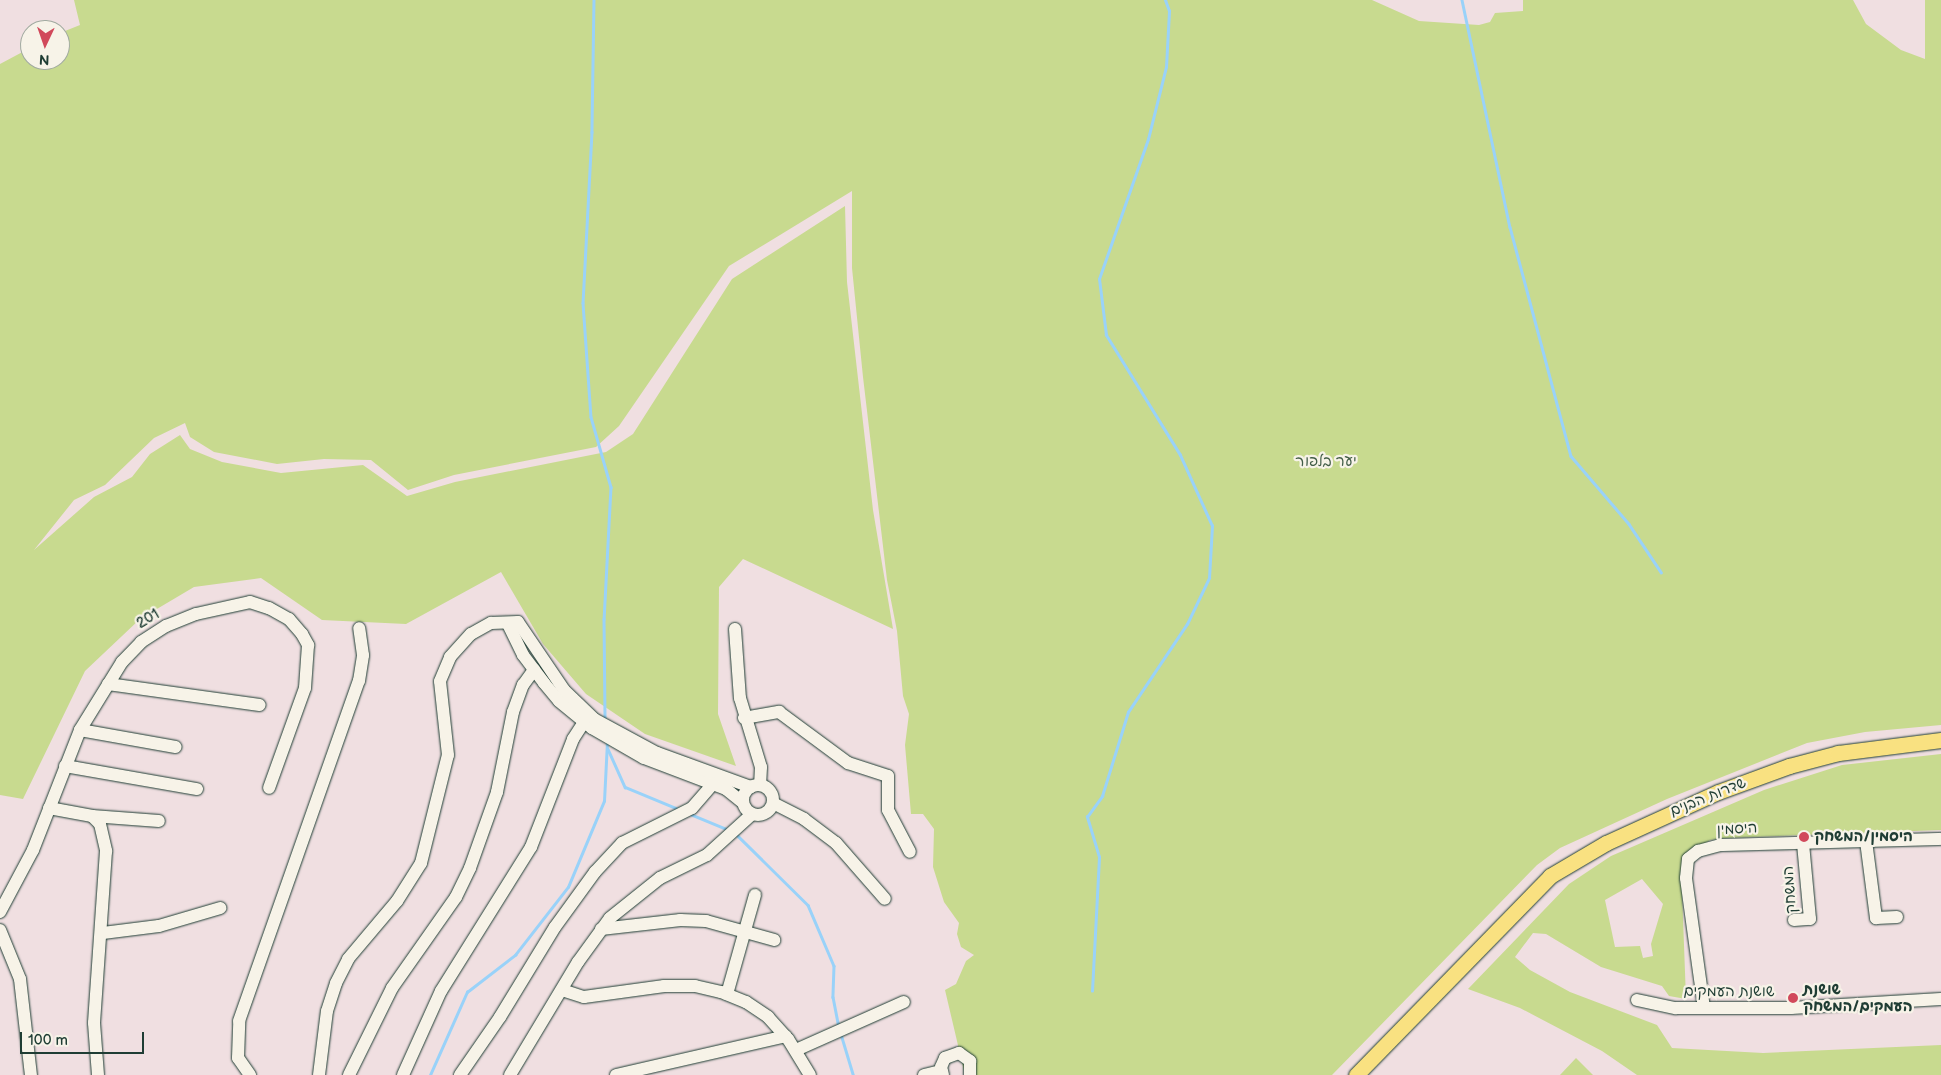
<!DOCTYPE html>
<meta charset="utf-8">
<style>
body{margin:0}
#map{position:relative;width:1941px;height:1075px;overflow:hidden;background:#f0dfe1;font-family:"Balsamiq Sans","Playpen Sans Hebrew",sans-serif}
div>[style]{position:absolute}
.green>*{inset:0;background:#c8da8f}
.stream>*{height:2.5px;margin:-1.25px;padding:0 1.25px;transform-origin:1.25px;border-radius:1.25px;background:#99d2f9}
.roads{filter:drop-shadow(0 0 1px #1f3d34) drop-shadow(0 0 1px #1f3d34)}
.minor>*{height:12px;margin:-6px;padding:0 6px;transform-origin:6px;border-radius:6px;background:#f7f3e8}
.minor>.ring{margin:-6px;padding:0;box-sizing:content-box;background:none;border:12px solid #f7f3e8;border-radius:50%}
.major>*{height:15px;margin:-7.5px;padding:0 7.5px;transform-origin:7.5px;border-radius:7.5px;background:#f9e181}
.dots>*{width:14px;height:14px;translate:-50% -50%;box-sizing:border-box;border:2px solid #f7f3e8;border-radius:50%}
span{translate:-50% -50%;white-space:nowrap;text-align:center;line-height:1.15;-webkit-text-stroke:4.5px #f7f3e8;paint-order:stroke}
.park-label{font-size:15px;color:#415c46}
.street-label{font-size:15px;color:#1f3d34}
.poi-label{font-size:15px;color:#1f3d34;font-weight:700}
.left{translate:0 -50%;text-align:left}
.north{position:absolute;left:20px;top:20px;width:50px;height:50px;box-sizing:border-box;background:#f7f3e8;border:1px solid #a1aaa0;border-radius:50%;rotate:183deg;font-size:14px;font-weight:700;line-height:20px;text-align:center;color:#1f3d34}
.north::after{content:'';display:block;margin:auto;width:18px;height:22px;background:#d1495b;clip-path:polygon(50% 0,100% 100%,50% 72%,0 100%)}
.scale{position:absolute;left:20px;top:1032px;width:124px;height:22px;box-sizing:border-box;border:2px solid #1f3d34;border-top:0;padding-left:6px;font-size:15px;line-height:18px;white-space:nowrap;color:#1f3d34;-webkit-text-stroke:4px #f7f3e8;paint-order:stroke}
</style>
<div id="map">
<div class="green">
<div style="clip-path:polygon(74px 0,1372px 0,1419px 21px,1479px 25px,1490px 22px,1495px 13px,1523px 11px,1523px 0,1853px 0,1866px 24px,1901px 50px,1925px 59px,1925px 0,1941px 0,1941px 725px,1865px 732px,1807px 743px,1667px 799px,1560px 848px,1537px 865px,1332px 1075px,965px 1075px,945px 990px,956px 984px,966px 961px,974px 955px,961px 947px,957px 934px,959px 923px,944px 902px,933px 867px,934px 829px,923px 814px,911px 814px,905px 745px,909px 714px,903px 696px,897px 631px,887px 580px,863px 377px,852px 268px,852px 191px,729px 266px,619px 426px,596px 447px,454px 475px,408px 490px,371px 460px,324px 459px,277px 464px,214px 452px,190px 437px,185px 423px,154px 438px,105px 485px,74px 500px,34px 550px,94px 497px,132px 477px,150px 454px,180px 435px,190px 449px,222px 462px,281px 473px,363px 465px,407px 496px,455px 482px,606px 452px,633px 434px,732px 279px,845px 206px,847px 282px,873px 510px,893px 629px,743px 559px,719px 587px,718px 714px,736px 766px,645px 734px,586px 694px,543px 644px,501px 572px,406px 624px,322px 620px,261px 578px,194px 587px,140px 619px,85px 671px,23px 799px,0 795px,0 64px,30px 48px,30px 60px,60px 60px,60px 33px,80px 25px)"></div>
<div style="clip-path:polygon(evenodd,1941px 754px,1941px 830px,1726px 838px,1710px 840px,1701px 846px,1682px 891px,1686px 999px,1669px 996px,1662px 986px,1601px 967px,1546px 934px,1533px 933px,1515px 957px,1530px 970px,1570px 992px,1657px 1025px,1672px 1048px,1763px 1053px,1941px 1045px,1941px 1075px,1637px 1075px,1602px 1051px,1520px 1008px,1468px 989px,1569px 884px,1611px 856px,1764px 790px,1842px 765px,1941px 754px,1642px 879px,1663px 904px,1651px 944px,1653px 956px,1643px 958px,1640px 946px,1615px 947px,1605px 900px,1642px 879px)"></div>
<div style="clip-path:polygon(1576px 1058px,1593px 1075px,1560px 1075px)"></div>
</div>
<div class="stream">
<div style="left:594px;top:0;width:132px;rotate:90.9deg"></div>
<div style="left:592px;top:132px;width:171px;rotate:93deg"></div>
<div style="left:583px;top:303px;width:114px;rotate:86deg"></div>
<div style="left:591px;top:417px;width:73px;rotate:74.1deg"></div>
<div style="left:611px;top:487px;width:132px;rotate:93deg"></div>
<div style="left:604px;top:619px;width:102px;rotate:89.4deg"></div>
<div style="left:1462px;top:0;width:232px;rotate:78.1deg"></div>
<div style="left:1510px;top:227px;width:237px;rotate:75.1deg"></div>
<div style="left:1571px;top:456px;width:89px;rotate:49.5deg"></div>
<div style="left:1629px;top:524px;width:58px;rotate:56.3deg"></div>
<div style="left:608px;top:749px;width:42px;rotate:65.9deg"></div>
<div style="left:625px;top:787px;width:57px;rotate:22.5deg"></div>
<div style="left:690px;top:814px;width:42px;rotate:22.3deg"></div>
<div style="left:736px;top:834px;width:101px;rotate:44.6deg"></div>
<div style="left:808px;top:905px;width:66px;rotate:66.9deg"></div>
<div style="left:834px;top:966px;width:31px;rotate:92deg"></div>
<div style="left:833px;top:997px;width:31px;rotate:79deg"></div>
<div style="left:1092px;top:991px;width:134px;rotate:-87deg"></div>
<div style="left:1099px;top:857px;width:42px;rotate:-106.7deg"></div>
<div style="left:1087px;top:817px;width:26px;rotate:-54deg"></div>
<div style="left:1102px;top:796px;width:88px;rotate:-72.8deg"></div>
<div style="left:1128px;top:712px;width:106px;rotate:-56.2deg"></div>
<div style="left:1187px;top:624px;width:51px;rotate:-64.4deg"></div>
<div style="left:1209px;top:578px;width:52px;rotate:-86.7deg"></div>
<div style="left:1212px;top:526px;width:78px;rotate:-114.3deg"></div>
<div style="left:1180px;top:455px;width:141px;rotate:-121.7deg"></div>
<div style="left:1106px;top:335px;width:56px;rotate:-97.1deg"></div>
<div style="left:1099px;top:279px;width:148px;rotate:-70.7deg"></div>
<div style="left:1148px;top:139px;width:74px;rotate:-76deg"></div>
<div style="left:1166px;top:67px;width:56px;rotate:-86.9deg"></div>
<div style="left:1169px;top:11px;width:12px;rotate:-110deg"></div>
<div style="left:841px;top:1034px;width:42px;rotate:73.3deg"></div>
<div style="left:430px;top:1075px;width:91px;rotate:-66deg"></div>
<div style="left:467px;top:992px;width:61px;rotate:-37.6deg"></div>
<div style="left:515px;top:955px;width:86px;rotate:-52.1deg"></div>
<div style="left:568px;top:887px;width:93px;rotate:-67.3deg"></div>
<div style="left:604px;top:801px;width:60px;rotate:-87.1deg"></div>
</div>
<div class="roads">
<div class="minor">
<div style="left:508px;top:624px;width:34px;rotate:64deg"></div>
<div style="left:523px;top:655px;width:35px;rotate:53deg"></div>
<div style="left:544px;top:683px;width:23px;rotate:50deg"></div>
<div style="left:559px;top:701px;width:43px;rotate:39.3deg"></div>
<div style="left:592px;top:728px;width:60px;rotate:30deg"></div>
<div style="left:644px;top:758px;width:88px;rotate:20.7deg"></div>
<div style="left:726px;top:789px;width:22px;rotate:39deg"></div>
<div style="left:735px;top:629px;width:69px;rotate:85.9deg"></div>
<div style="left:740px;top:698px;width:72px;rotate:73.1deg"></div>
<div style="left:761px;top:767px;width:18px;rotate:93deg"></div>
<div style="left:108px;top:684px;width:153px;rotate:7.9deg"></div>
<div style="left:744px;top:718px;width:36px;rotate:-10deg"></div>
<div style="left:779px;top:712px;width:86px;rotate:36.5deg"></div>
<div style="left:848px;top:763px;width:42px;rotate:18deg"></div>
<div style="left:888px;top:776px;width:34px;rotate:90deg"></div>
<div style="left:888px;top:810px;width:47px;rotate:62.4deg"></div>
<div style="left:80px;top:730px;width:97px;rotate:10.1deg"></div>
<div style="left:65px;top:766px;width:134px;rotate:9.9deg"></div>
<div class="ring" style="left:743px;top:785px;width:18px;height:18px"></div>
<div style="left:773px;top:803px;width:35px;rotate:27deg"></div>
<div style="left:804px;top:819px;width:40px;rotate:37deg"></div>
<div style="left:836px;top:843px;width:74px;rotate:48.8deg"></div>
<div style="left:49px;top:808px;width:44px;rotate:10.5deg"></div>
<div style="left:92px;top:816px;width:67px;rotate:4.3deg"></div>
<div style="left:92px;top:816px;width:11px;rotate:45deg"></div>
<div style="left:100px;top:824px;width:28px;rotate:77deg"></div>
<div style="left:106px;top:851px;width:172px;rotate:94deg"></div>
<div style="left:94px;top:1023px;width:52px;rotate:85.6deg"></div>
<div style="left:1866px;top:841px;width:78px;rotate:82.6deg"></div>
<div style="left:1876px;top:918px;width:21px;rotate:-3deg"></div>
<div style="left:0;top:912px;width:70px;rotate:-62deg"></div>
<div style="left:33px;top:850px;width:129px;rotate:-68.6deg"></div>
<div style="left:80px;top:730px;width:80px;rotate:-58.3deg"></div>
<div style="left:122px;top:662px;width:28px;rotate:-46deg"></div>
<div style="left:141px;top:642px;width:30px;rotate:-33deg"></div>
<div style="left:166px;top:626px;width:32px;rotate:-22deg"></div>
<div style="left:196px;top:614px;width:55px;rotate:-12.5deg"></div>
<div style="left:250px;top:602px;width:20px;rotate:18deg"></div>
<div style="left:269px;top:608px;width:23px;rotate:29deg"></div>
<div style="left:289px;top:619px;width:20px;rotate:49deg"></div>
<div style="left:302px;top:634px;width:13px;rotate:61deg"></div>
<div style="left:308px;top:645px;width:43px;rotate:94deg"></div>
<div style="left:305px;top:688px;width:106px;rotate:109.8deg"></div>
<div style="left:1794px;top:920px;width:16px;rotate:-4deg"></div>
<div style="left:1810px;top:919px;width:76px;rotate:-95.3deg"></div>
<div style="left:601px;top:929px;width:80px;rotate:-6.5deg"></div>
<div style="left:680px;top:920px;width:26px;rotate:2deg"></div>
<div style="left:706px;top:921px;width:71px;rotate:15.6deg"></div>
<div style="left:0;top:930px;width:53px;rotate:67.8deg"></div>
<div style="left:20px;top:979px;width:97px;rotate:83.5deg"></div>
<div style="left:103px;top:933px;width:56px;rotate:-7.1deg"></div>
<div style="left:159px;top:926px;width:64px;rotate:-16.4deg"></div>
<div style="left:562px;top:990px;width:23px;rotate:18deg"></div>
<div style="left:584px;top:997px;width:81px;rotate:-7.8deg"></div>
<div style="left:664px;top:986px;width:31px"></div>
<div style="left:695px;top:986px;width:27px;rotate:13deg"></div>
<div style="left:721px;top:992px;width:27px;rotate:22deg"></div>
<div style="left:746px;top:1002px;width:27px;rotate:34deg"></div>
<div style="left:768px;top:1017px;width:30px;rotate:48deg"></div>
<div style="left:788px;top:1039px;width:42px;rotate:58.6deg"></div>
<div style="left:727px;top:994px;width:103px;rotate:-74.2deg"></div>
<div style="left:1637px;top:1000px;width:40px;rotate:12deg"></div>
<div style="left:1676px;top:1008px;width:115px"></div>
<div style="left:1791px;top:1008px;width:150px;rotate:-3.4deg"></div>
<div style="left:1704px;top:1008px;width:131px;rotate:-97.9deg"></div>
<div style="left:1686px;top:878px;width:19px;rotate:-84deg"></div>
<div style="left:1688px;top:859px;width:13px;rotate:-39deg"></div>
<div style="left:1698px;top:851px;width:23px;rotate:-15deg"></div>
<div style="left:1720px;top:845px;width:221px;rotate:-1.6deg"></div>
<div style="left:796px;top:1050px;width:118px;rotate:-24deg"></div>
<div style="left:250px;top:1075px;width:21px;rotate:-125deg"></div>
<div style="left:238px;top:1058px;width:37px;rotate:-88deg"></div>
<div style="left:239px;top:1021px;width:361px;rotate:-70.6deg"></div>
<div style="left:359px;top:681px;width:26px;rotate:-81deg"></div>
<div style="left:363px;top:655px;width:27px;rotate:-98deg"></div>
<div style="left:319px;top:1075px;width:64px;rotate:-82.9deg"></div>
<div style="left:327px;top:1011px;width:29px;rotate:-72deg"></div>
<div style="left:336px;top:983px;width:27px;rotate:-63deg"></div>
<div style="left:348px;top:959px;width:76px;rotate:-49.8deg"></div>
<div style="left:397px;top:901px;width:45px;rotate:-57.7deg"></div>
<div style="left:421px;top:863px;width:111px;rotate:-76deg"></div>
<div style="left:448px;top:755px;width:74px;rotate:-96.2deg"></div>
<div style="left:440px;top:681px;width:26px;rotate:-67deg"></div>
<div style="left:450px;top:657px;width:31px;rotate:-48deg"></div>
<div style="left:471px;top:634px;width:23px;rotate:-29deg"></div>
<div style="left:491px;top:623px;width:27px;rotate:-2deg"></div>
<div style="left:518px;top:622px;width:82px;rotate:55.9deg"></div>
<div style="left:564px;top:690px;width:42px;rotate:44deg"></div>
<div style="left:594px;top:719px;width:72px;rotate:28.4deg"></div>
<div style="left:657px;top:753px;width:100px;rotate:19.9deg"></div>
<div style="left:349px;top:1075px;width:97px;rotate:-63.7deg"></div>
<div style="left:392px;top:988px;width:111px;rotate:-54.9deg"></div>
<div style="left:456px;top:897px;width:32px;rotate:-64deg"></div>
<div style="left:470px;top:868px;width:81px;rotate:-70.4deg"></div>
<div style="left:497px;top:792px;width:82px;rotate:-78.7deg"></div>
<div style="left:513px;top:712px;width:29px;rotate:-70deg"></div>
<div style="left:523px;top:685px;width:19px;rotate:-54deg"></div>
<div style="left:403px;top:1075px;width:92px;rotate:-65.7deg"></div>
<div style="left:441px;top:991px;width:170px;rotate:-58deg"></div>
<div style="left:531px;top:847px;width:116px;rotate:-68.7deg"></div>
<div style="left:573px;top:739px;width:20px;rotate:-57deg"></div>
<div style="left:460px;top:1075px;width:70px;rotate:-55.4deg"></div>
<div style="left:500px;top:1017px;width:105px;rotate:-58.6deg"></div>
<div style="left:555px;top:927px;width:68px;rotate:-54deg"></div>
<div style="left:595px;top:872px;width:40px;rotate:-47deg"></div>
<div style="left:622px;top:843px;width:78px;rotate:-26.6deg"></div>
<div style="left:692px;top:808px;width:32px;rotate:-49deg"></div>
<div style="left:510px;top:1075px;width:132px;rotate:-59deg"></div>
<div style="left:578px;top:962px;width:54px;rotate:-54deg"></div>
<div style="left:610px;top:918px;width:64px;rotate:-38.7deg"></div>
<div style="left:660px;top:878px;width:52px;rotate:-26.1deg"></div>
<div style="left:707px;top:855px;width:61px;rotate:-42.3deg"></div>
<div style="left:616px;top:1075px;width:174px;rotate:-12.9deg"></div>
<div style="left:924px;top:1075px;width:18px;rotate:-13deg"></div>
<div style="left:943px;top:1075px;width:8px;rotate:-104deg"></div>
<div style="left:941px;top:1067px;width:10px;rotate:-66deg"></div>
<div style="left:945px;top:1058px;width:15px;rotate:-20deg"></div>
<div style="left:959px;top:1053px;width:14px;rotate:36deg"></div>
<div style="left:970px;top:1061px;width:14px;rotate:90deg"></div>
</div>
<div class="major">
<div style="left:1356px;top:1075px;width:278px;rotate:-45.7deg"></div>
<div style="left:1550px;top:876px;width:65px;rotate:-30.5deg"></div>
<div style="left:1606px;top:843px;width:123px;rotate:-24.5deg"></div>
<div style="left:1718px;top:792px;width:76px;rotate:-20.1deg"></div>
<div style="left:1789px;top:766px;width:51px;rotate:-14.9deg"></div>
<div style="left:1838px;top:753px;width:104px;rotate:-7.2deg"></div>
</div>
</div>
<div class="dots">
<div style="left:1804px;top:837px;background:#d1495b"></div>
<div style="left:1793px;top:998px;background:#d1495b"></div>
</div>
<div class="park-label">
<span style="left:1326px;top:462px">יער בלפור</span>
</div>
<div class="street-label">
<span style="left:148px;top:619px;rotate:-31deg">201</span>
<span style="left:1708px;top:797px;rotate:-22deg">שדרות הבנים</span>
<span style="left:1737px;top:829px;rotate:-3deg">היסמין</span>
<span style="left:1790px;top:890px;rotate:-94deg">המשחק</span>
<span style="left:1729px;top:992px">שושנת העמקים</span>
</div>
<div class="poi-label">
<span class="left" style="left:1814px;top:837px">היסמין/המשחק</span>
<span class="left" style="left:1803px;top:998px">שושנת<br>העמקים/המשחק</span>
</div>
<div class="north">N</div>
<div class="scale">100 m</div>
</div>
